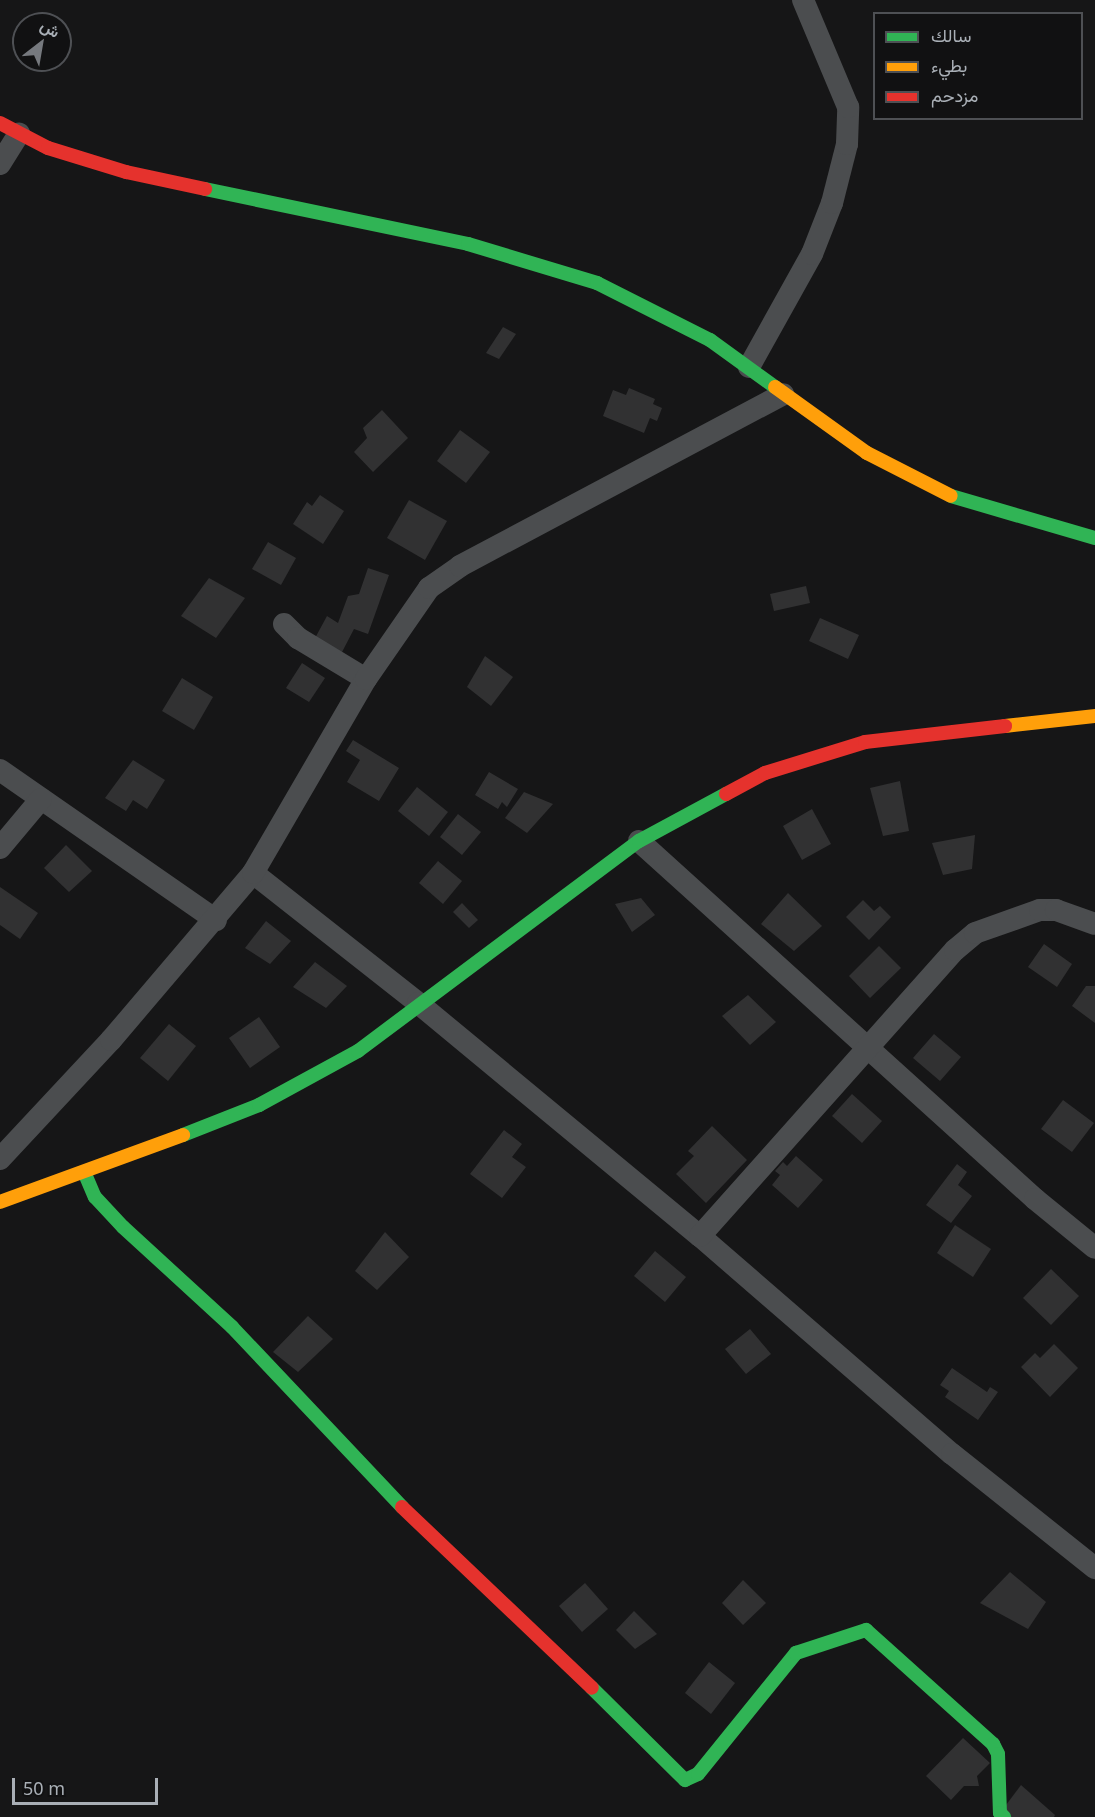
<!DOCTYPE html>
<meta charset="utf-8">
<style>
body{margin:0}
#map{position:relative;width:1095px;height:1817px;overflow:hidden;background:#161617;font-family:"Noto Sans",Vazirmatn,sans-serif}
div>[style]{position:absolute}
.building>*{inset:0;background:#313132}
.street>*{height:22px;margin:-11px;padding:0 11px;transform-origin:11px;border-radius:11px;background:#4b4d4f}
.fast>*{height:14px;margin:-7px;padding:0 7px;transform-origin:7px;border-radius:7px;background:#30b455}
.slow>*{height:14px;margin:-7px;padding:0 7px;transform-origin:7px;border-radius:7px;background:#ff9f0a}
.jam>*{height:14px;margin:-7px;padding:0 7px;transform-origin:7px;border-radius:7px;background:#e5322d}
span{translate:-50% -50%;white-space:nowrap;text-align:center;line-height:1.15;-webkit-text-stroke:5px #111112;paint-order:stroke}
.legend{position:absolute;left:873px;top:12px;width:210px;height:108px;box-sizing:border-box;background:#111112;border:2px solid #4e5054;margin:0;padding:8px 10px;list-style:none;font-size:18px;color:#a9afb6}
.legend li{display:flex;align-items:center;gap:12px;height:30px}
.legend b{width:30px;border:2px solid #4e5054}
.north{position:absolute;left:12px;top:12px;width:60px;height:60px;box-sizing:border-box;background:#111112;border:2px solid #4e5054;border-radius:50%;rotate:31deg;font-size:16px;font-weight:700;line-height:24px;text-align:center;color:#a9afb6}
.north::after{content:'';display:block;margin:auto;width:21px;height:27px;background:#76797e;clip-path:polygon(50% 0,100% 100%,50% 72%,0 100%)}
.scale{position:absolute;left:12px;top:1778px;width:146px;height:27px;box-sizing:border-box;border:3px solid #a9afb6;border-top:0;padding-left:8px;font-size:18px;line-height:21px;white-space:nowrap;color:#a9afb6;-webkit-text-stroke:4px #111112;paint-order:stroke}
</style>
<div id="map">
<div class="building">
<div style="clip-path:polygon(503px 327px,516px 334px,499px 359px,486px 353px)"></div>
<div style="clip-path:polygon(629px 388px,655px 399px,653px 404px,662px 408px,657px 421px,650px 418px,644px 433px,603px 416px,613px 390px,626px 395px)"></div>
<div style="clip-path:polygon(382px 410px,408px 438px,373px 472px,354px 452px,367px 438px,363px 428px)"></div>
<div style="clip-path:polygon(460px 430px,490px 452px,466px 483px,437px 461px)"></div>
<div style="clip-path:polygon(320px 495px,344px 511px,323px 544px,293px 524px,307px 502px,312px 506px)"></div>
<div style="clip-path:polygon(409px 500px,447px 521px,425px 560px,387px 538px)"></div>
<div style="clip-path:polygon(268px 542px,296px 558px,281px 585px,252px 569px)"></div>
<div style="clip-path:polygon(368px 568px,389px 575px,368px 634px,354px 629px,341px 654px,314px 640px,327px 616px,338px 623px,348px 596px,359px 594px)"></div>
<div style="clip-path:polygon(209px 578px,245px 598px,216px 638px,181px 616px)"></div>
<div style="clip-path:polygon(806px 586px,810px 603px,774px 611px,770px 594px)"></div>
<div style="clip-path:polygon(820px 618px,859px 635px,848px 659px,809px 641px)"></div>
<div style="clip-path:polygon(485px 656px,513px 677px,491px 706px,467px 687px)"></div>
<div style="clip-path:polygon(302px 663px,325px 678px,309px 702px,286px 688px)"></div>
<div style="clip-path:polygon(182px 678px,213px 697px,194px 730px,162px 711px)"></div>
<div style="clip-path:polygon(353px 740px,399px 768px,379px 801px,347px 782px,360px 760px,346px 751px)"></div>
<div style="clip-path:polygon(133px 760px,165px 780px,147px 809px,133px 800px,126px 811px,105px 798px)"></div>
<div style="clip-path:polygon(489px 772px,518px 789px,507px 807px,502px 802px,498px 809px,475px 795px)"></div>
<div style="clip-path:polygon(900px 781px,909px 831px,883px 836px,870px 788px)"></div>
<div style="clip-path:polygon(417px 787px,448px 812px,429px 836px,398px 811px)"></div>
<div style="clip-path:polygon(524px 792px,553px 804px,527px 833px,505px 818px)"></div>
<div style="clip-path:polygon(812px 809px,831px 844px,802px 860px,783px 826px)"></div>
<div style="clip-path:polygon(458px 814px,481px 832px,462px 855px,440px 837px)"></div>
<div style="clip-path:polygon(975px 835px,972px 869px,943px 875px,932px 843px)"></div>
<div style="clip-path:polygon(66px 845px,92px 871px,69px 892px,44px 868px)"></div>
<div style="clip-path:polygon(438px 861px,462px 881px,443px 904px,419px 883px)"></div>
<div style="clip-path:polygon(0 887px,38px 913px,20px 939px,0 925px)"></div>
<div style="clip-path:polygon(788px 893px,822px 926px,794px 951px,761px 924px)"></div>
<div style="clip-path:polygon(641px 898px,655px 915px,632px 932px,615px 904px)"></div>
<div style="clip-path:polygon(863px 900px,874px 911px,880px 906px,891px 917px,869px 940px,846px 917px)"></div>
<div style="clip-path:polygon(462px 903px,478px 920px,469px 928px,453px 912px)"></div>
<div style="clip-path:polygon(266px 921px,291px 941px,270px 964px,245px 948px)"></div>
<div style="clip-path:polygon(1044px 944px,1072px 964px,1057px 987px,1028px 967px)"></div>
<div style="clip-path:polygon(879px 946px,901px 968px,870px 998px,849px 976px)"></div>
<div style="clip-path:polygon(315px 962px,347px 986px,326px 1008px,293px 987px)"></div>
<div style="clip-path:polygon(1086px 986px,1095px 986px,1095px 1023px,1072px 1006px)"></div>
<div style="clip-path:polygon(748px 995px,776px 1022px,750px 1045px,722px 1016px)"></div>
<div style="clip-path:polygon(259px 1017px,280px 1047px,250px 1068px,229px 1038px)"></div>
<div style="clip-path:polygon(169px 1024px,196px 1046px,168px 1081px,140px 1058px)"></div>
<div style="clip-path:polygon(934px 1034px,961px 1057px,940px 1081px,913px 1058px)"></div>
<div style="clip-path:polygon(852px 1094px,882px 1121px,862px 1143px,832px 1116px)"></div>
<div style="clip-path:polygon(1063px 1100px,1094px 1123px,1072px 1152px,1041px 1129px)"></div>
<div style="clip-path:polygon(712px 1126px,747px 1160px,706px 1203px,676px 1174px,694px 1156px,688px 1151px)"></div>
<div style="clip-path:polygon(504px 1130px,522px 1144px,512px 1157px,526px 1167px,502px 1198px,470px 1174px)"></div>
<div style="clip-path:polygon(796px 1156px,823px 1180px,798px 1208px,772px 1185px,780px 1175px,775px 1171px,783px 1162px,787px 1166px)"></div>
<div style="clip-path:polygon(957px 1164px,967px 1172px,958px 1185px,972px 1196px,951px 1223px,926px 1205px)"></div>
<div style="clip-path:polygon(955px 1225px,991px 1249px,973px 1277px,937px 1253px)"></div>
<div style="clip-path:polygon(385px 1232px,409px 1257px,377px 1290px,355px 1271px)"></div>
<div style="clip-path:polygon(655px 1251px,686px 1277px,665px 1302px,634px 1276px)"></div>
<div style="clip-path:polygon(1051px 1269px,1079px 1296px,1051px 1325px,1023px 1298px)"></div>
<div style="clip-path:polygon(308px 1316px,333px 1339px,298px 1372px,273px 1352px)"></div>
<div style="clip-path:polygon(750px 1329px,771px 1354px,746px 1374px,725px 1349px)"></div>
<div style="clip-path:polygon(1054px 1344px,1078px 1368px,1050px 1397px,1021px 1367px,1035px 1353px,1040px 1358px)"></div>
<div style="clip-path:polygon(952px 1368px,987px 1392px,990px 1387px,998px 1392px,978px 1420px,945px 1397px,949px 1391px,940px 1385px)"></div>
<div style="clip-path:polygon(1010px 1572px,1046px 1602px,1028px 1629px,980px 1603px)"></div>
<div style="clip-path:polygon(743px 1580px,766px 1603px,743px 1625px,722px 1603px)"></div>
<div style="clip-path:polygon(585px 1583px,608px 1609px,582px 1632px,559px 1606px)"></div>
<div style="clip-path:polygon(634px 1611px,657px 1634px,635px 1649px,616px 1630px)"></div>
<div style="clip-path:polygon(709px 1662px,735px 1683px,711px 1714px,685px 1693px)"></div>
<div style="clip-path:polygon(963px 1738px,990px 1763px,977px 1776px,979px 1786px,964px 1786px,951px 1800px,926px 1776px)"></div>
<div style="clip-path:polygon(1021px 1785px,1055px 1815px,1054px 1817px,1005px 1817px,1000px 1813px)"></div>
</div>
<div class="street">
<div style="left:0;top:164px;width:36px;rotate:-58deg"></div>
<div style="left:749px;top:367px;width:129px;rotate:-60.9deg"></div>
<div style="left:812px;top:254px;width:55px;rotate:-68.6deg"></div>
<div style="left:832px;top:203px;width:61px;rotate:-75.7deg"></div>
<div style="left:847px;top:144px;width:37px;rotate:-88deg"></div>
<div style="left:848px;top:107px;width:116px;rotate:-112.8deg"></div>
<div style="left:284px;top:624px;width:20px;rotate:45deg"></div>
<div style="left:298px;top:638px;width:79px;rotate:31.1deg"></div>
<div style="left:0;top:770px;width:263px;rotate:34.8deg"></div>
<div style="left:639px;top:841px;width:534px;rotate:42.11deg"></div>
<div style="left:1035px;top:1199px;width:77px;rotate:39.2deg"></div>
<div style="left:0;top:848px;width:64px;rotate:-50.1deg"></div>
<div style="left:253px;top:873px;width:210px;rotate:38.2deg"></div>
<div style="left:418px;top:1003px;width:366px;rotate:39.6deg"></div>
<div style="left:700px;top:1236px;width:333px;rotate:40.9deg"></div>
<div style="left:952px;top:1454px;width:183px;rotate:38.6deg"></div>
<div style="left:0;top:1159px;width:163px;rotate:-47deg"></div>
<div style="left:111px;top:1040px;width:219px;rotate:-49.6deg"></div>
<div style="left:253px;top:873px;width:225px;rotate:-59.8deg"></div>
<div style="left:366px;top:679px;width:111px;rotate:-55.3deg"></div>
<div style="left:429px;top:588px;width:38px;rotate:-35deg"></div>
<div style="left:460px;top:566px;width:366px;rotate:-28deg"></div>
<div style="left:700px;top:1236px;width:383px;rotate:-48.3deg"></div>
<div style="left:955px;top:950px;width:26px;rotate:-40deg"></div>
<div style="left:975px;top:933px;width:69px;rotate:-19.5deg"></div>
<div style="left:1040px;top:910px;width:16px"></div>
<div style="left:1056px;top:910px;width:41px;rotate:19.7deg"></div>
</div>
<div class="fast">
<div style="left:205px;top:189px;width:269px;rotate:11.8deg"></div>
<div style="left:468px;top:244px;width:135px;rotate:16.8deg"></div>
<div style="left:597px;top:283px;width:127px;rotate:26.8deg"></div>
<div style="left:710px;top:340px;width:80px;rotate:35.9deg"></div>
<div style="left:951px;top:496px;width:150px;rotate:16.3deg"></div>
<div style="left:183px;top:1135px;width:82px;rotate:-21.5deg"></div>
<div style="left:259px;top:1105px;width:113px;rotate:-28.6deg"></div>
<div style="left:358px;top:1051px;width:351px;rotate:-36.8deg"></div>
<div style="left:639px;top:841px;width:99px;rotate:-28.4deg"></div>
<div style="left:85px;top:1174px;width:25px;rotate:67deg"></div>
<div style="left:95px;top:1197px;width:41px;rotate:47deg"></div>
<div style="left:123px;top:1227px;width:148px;rotate:42.5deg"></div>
<div style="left:232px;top:1327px;width:248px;rotate:46.6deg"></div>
<div style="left:592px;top:1688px;width:131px;rotate:44.7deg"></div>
<div style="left:685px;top:1780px;width:14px;rotate:-25deg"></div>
<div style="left:698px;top:1774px;width:156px;rotate:-51deg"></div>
<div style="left:796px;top:1653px;width:74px;rotate:-18.2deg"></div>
<div style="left:866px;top:1630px;width:171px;rotate:41.9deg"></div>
<div style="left:993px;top:1744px;width:11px;rotate:63deg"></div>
<div style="left:998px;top:1754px;width:59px;rotate:88.1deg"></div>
<div style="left:1000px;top:1813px;width:6px;rotate:45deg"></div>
</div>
<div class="slow">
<div style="left:775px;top:387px;width:113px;rotate:35.7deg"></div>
<div style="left:867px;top:453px;width:94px;rotate:27.1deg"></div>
<div style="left:1005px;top:726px;width:91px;rotate:-6.3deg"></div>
<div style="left:0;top:1202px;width:195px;rotate:-20.1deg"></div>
</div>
<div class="jam">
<div style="left:0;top:123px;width:54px;rotate:27.5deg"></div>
<div style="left:48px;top:148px;width:82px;rotate:17.1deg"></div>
<div style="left:126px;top:172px;width:81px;rotate:12.1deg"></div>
<div style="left:726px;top:794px;width:44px;rotate:-28.3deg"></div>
<div style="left:765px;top:773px;width:105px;rotate:-17.2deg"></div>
<div style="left:865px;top:742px;width:141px;rotate:-6.5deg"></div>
<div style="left:402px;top:1507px;width:262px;rotate:43.6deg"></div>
</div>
<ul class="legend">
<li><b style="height:8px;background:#30b455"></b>سالك</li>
<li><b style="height:8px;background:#ff9f0a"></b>بطيء</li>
<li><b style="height:8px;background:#e5322d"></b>مزدحم</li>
</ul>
<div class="north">ش</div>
<div class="scale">50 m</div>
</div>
